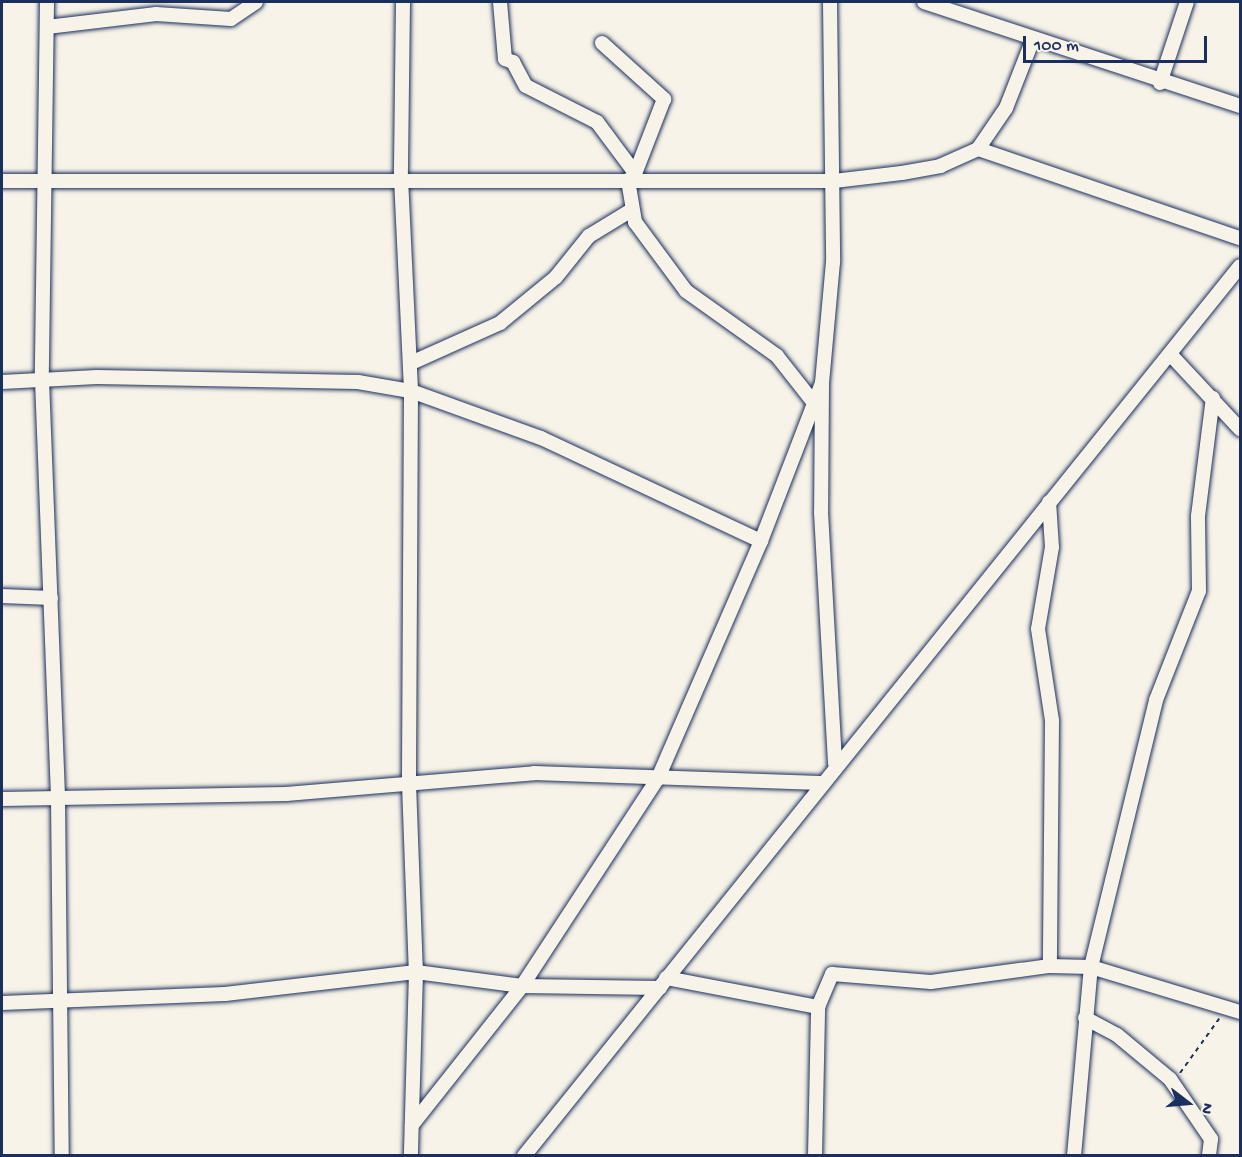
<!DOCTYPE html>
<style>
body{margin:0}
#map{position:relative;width:1242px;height:1157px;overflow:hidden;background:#f7f3e8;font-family:"Gochi Hand",sans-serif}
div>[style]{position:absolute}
.path>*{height:2px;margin-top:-1px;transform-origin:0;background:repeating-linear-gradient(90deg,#1b2f5e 0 4.5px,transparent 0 9px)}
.roads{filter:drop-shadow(0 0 2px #1b2f5e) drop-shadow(0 0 2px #1b2f5e)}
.minor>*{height:14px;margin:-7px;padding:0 7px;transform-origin:7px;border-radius:7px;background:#f7f3e8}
span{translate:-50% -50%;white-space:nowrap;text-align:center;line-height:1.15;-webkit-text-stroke:4.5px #f7f3e8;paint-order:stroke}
.frame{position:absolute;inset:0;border:3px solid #1b2f5e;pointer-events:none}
.north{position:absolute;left:1158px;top:1073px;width:60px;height:60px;-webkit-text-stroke:4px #f7f3e8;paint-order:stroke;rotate:106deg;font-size:16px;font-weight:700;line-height:24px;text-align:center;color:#1b2f5e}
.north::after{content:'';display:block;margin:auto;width:21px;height:27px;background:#1b2f5e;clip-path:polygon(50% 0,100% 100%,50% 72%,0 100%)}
.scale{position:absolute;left:1023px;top:36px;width:184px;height:27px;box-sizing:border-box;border:3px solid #1b2f5e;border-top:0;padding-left:8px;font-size:18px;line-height:21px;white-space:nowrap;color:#1b2f5e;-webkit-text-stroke:4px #f7f3e8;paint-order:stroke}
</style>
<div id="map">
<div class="path">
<div style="left:1180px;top:1073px;width:67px;rotate:-54.2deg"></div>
</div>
<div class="roads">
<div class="minor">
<div style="left:47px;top:2px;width:378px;rotate:90.8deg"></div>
<div style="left:42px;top:380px;width:419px;rotate:87.8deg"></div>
<div style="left:58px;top:799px;width:357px;rotate:89.4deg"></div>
<div style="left:403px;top:2px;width:176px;rotate:90.7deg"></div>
<div style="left:401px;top:178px;width:213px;rotate:87.3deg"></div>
<div style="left:411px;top:391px;width:393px;rotate:90.3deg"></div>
<div style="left:409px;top:784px;width:188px;rotate:87.9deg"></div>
<div style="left:416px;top:972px;width:184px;rotate:91.6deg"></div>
<div style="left:500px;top:2px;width:57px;rotate:85deg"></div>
<div style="left:505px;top:59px;width:9px;rotate:21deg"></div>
<div style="left:513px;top:62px;width:27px;rotate:62deg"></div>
<div style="left:526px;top:86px;width:80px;rotate:26.9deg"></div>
<div style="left:597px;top:122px;width:64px;rotate:53.3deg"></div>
<div style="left:830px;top:2px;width:260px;rotate:89.3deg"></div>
<div style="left:833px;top:262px;width:121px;rotate:95.2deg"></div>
<div style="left:822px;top:383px;width:129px;rotate:90.4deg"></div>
<div style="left:821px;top:512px;width:252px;rotate:86.8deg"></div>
<div style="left:924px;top:2px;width:333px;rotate:18.2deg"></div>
<div style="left:47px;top:27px;width:110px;rotate:-6.8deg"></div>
<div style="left:156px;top:14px;width:75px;rotate:3.8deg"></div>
<div style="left:231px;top:19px;width:30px;rotate:-34deg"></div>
<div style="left:602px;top:43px;width:84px;rotate:42.1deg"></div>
<div style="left:664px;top:99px;width:86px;rotate:111.2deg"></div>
<div style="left:1160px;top:83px;width:85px;rotate:-71.6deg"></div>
<div style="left:978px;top:149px;width:277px;rotate:18.8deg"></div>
<div style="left:628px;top:180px;width:43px;rotate:80.5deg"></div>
<div style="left:635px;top:222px;width:86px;rotate:53.5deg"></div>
<div style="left:686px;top:291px;width:112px;rotate:35.5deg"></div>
<div style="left:777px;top:356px;width:60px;rotate:51.8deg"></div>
<div style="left:2px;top:181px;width:832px"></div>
<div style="left:834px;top:181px;width:68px;rotate:-6.7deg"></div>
<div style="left:902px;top:173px;width:39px;rotate:-10deg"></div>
<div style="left:940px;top:166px;width:42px;rotate:-24.1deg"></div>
<div style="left:978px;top:149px;width:50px;rotate:-55.7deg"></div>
<div style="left:1006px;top:108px;width:74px;rotate:-68.6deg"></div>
<div style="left:1170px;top:354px;width:103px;rotate:47deg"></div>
<div style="left:411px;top:363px;width:98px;rotate:-24.2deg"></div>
<div style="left:500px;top:323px;width:72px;rotate:-39.4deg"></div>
<div style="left:556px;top:277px;width:53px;rotate:-51.2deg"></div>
<div style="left:589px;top:236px;width:48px;rotate:-31.4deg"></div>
<div style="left:2px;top:382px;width:95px;rotate:-3deg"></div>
<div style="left:97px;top:377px;width:261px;rotate:1.1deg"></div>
<div style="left:358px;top:382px;width:53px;rotate:9.8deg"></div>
<div style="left:411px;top:391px;width:138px;rotate:19.9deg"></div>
<div style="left:541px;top:438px;width:243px;rotate:25.1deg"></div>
<div style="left:1049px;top:502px;width:45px;rotate:86.2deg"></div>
<div style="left:1052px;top:547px;width:83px;rotate:99.7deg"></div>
<div style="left:1038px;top:629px;width:93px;rotate:81.3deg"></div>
<div style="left:1052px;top:721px;width:245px;rotate:90.5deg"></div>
<div style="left:2px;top:596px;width:49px;rotate:2.3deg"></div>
<div style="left:2px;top:799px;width:284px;rotate:-1deg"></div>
<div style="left:286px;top:794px;width:249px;rotate:-4.8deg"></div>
<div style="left:534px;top:773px;width:286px;rotate:2deg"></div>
<div style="left:666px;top:978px;width:155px;rotate:10.8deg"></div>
<div style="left:2px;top:1003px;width:223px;rotate:-2.3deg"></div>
<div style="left:225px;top:994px;width:192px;rotate:-6.6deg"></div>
<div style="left:416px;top:972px;width:107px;rotate:7.5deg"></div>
<div style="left:522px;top:986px;width:138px;rotate:0.8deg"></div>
<div style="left:1085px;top:1018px;width:36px;rotate:28deg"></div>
<div style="left:1117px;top:1035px;width:69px;rotate:39.7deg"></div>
<div style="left:1170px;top:1079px;width:73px;rotate:55.7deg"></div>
<div style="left:1211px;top:1139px;width:17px;rotate:97deg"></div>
<div style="left:412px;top:1125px;width:177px;rotate:-51.6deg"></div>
<div style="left:522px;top:986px;width:249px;rotate:-56.8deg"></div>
<div style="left:658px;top:778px;width:258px;rotate:-66.5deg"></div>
<div style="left:761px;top:541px;width:169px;rotate:-68.9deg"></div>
<div style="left:524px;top:1156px;width:1142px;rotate:-51.18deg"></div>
<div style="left:815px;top:1156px;width:149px;rotate:-88.8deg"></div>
<div style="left:818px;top:1007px;width:36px;rotate:-67deg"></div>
<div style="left:832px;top:974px;width:99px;rotate:4.6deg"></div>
<div style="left:931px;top:982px;width:120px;rotate:-7.7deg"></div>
<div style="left:1050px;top:966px;width:41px;rotate:1.4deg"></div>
<div style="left:1091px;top:967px;width:156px;rotate:16.8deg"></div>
<div style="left:1074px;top:1156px;width:190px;rotate:-84.9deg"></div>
<div style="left:1091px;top:967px;width:275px;rotate:-76.3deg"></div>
<div style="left:1156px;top:700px;width:117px;rotate:-68.5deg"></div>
<div style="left:1199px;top:591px;width:75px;rotate:-90.8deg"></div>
<div style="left:1198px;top:516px;width:119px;rotate:-82.8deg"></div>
</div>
</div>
<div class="frame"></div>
<div class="north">N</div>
<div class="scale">100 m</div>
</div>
